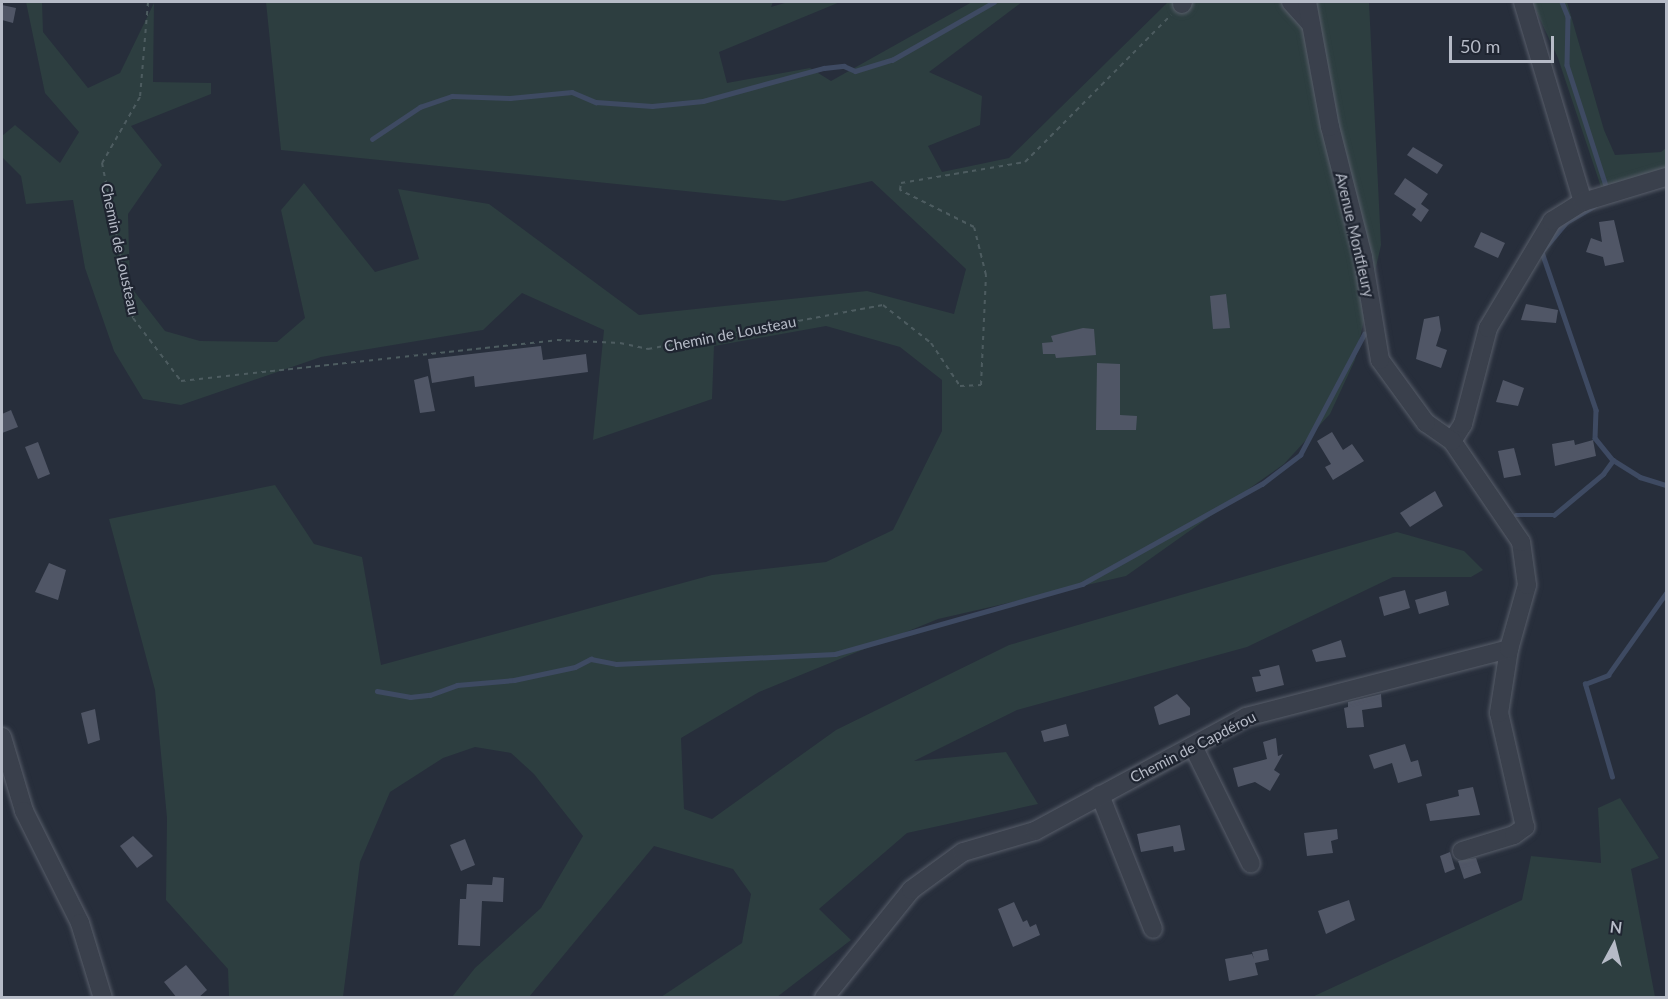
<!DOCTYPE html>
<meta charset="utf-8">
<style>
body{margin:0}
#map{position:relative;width:1668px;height:999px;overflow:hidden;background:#272e3b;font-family:Lato,sans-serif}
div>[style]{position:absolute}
.green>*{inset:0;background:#2d3e40}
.stream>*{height:4.5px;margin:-2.25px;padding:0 2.25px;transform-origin:2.25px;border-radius:2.25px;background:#3e4a62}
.building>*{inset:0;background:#505666}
.path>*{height:2px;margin-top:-1px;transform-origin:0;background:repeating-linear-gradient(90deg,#4d5c60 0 4.5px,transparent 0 9px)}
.roads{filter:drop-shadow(0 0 2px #585e6a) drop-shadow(0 0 2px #585e6a)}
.minor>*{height:18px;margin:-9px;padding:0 9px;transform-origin:9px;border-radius:9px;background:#3a404c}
span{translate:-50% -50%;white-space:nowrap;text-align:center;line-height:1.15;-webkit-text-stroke:4.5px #1f2531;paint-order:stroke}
.street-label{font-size:15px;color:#b6bbc7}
.frame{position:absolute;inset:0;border:3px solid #b6bbc7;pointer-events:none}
.north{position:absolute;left:1584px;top:915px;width:60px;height:60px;-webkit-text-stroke:4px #1f2531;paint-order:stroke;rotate:7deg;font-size:16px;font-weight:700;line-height:24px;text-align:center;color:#b6bbc7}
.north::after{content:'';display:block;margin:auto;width:21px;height:27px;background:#b6bbc7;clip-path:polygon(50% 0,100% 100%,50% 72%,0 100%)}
.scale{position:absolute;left:1449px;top:36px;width:105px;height:27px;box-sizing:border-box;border:3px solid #b6bbc7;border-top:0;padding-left:8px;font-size:18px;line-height:21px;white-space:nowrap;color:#b6bbc7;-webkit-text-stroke:4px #1f2531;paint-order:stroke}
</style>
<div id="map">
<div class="green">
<div style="clip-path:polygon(26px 2px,42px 2px,43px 32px,88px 88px,120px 73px,154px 3px,153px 82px,211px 83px,211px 94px,131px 126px,162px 165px,128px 214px,130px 286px,165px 331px,200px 341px,277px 342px,305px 318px,281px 210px,304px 183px,375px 272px,419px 259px,398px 189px,489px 204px,639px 315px,867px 291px,954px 314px,966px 269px,872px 181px,784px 201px,281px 150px,266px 2px,773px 2px,771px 7px,788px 2px,840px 2px,719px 52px,727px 83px,810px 68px,831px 81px,972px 2px,1022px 2px,929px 72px,982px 96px,980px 125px,928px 146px,942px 172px,1009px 158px,1168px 2px,1369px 2px,1381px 245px,1355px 360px,1330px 414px,1284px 464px,1126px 576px,938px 619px,759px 692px,681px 738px,684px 809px,712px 819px,836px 730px,1009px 645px,1397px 532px,1464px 551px,1483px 570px,1471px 577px,1393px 577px,1247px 647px,1017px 710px,914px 761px,1006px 752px,1038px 804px,907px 833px,819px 909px,851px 940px,777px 997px,661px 997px,742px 943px,751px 894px,733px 869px,654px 846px,529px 997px,452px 997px,475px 968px,541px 908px,583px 836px,534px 774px,511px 753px,475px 747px,443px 758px,390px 792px,360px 862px,343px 997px,229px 997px,228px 969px,166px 900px,167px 818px,155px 690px,109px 519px,275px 485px,314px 544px,362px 557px,381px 665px,712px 575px,826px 562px,893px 530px,942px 431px,942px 380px,900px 347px,826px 326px,714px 346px,712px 399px,593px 440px,604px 330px,522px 293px,483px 330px,321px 357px,181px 405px,143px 399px,114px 351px,85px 268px,73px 200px,26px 204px,21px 176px,2px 157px,2px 136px,15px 125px,60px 163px,79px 132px,45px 93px)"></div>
<div style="clip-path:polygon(1532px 2px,1567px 2px,1604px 130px,1615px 155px,1661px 152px,1666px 148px,1666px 168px,1611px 187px,1601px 187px,1558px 58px)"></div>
<div style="clip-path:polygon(1620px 798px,1659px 858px,1631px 869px,1655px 997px,1312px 997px,1522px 900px,1531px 856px,1601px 863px,1598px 808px)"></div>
</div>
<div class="stream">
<div style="left:1562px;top:2px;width:16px;rotate:68deg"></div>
<div style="left:1568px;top:17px;width:48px;rotate:91.2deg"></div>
<div style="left:1567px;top:65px;width:130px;rotate:72.1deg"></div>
<div style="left:372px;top:139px;width:58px;rotate:-33.7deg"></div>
<div style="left:420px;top:107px;width:34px;rotate:-19deg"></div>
<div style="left:452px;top:96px;width:58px;rotate:2deg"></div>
<div style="left:510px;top:98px;width:62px;rotate:-5.5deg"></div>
<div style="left:572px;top:92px;width:26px;rotate:23deg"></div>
<div style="left:596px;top:102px;width:56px;rotate:4.1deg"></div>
<div style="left:652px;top:106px;width:51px;rotate:-5.6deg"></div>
<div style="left:703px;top:101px;width:125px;rotate:-15.3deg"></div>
<div style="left:824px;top:68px;width:20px;rotate:-6deg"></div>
<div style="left:844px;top:66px;width:12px;rotate:24deg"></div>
<div style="left:855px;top:71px;width:39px;rotate:-17deg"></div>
<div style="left:892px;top:60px;width:117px;rotate:-29.6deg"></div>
<div style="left:1595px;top:206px;width:32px;rotate:150deg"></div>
<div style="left:1567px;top:222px;width:39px;rotate:130deg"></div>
<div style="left:1542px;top:252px;width:167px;rotate:71.1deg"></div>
<div style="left:1596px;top:410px;width:28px;rotate:92deg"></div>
<div style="left:1595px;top:438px;width:28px;rotate:51deg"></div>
<div style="left:1613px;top:460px;width:32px;rotate:32deg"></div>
<div style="left:1640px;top:477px;width:27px;rotate:17deg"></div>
<div style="left:1516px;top:515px;width:38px"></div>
<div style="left:1554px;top:515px;width:64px;rotate:-39.9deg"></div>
<div style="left:1603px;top:474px;width:17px;rotate:-54deg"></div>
<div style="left:377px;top:691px;width:34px;rotate:10deg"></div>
<div style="left:410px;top:697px;width:20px;rotate:-6deg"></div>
<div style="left:430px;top:695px;width:29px;rotate:-20deg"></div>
<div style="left:457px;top:685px;width:57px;rotate:-5deg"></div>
<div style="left:514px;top:680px;width:62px;rotate:-12deg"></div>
<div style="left:575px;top:667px;width:18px;rotate:-27deg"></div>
<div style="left:591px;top:659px;width:25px;rotate:11deg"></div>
<div style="left:616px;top:664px;width:219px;rotate:-2.6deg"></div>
<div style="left:835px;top:654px;width:257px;rotate:-15.8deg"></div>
<div style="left:1082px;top:584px;width:206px;rotate:-29.1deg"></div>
<div style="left:1262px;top:484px;width:48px;rotate:-37.3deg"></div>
<div style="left:1300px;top:455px;width:137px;rotate:-62.1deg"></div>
<div style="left:1612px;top:777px;width:97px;rotate:-106.2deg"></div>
<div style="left:1585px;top:684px;width:25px;rotate:-21deg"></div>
<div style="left:1608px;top:675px;width:100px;rotate:-54.7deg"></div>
</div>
<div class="building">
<div style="clip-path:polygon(2px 5px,16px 8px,13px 23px,2px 20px)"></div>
<div style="clip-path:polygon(1413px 147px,1443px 165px,1437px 174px,1407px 155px)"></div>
<div style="clip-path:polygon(1405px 178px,1428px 194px,1421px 204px,1429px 210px,1421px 222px,1412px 215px,1416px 209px,1394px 194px)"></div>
<div style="clip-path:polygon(1614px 220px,1624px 262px,1605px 266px,1603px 257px,1586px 252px,1591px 238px,1602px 242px,1599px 222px)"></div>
<div style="clip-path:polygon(1481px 232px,1505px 243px,1498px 258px,1474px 247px)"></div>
<div style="clip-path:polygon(1226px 294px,1230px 328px,1213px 329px,1210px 296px)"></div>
<div style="clip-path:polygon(1526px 304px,1558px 310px,1556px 323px,1521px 320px)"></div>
<div style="clip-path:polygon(1439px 316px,1441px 330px,1436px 346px,1447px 350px,1441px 368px,1416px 359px,1424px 319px)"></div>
<div style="clip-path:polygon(1083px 328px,1094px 329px,1096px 355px,1056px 358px,1055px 354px,1043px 354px,1042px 343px,1053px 342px,1051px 336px)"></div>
<div style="clip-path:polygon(541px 346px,543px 360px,586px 354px,588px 372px,475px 387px,474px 376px,432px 383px,428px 359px)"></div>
<div style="clip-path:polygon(1097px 363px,1120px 364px,1120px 415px,1137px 416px,1136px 430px,1096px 430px)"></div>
<div style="clip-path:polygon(428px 376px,435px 411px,420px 413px,414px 380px)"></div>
<div style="clip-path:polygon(1503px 380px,1524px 388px,1518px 406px,1496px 402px)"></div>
<div style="clip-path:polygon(11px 410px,18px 427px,2px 433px,2px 414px)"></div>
<div style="clip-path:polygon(1332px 432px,1343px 450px,1352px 444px,1364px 461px,1333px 480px,1325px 467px,1331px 464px,1317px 441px)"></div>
<div style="clip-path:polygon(1574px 440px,1575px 445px,1593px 440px,1596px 456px,1555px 466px,1552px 444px)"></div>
<div style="clip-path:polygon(38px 442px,50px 474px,38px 479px,25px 447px)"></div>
<div style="clip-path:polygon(1514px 448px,1521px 475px,1504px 478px,1498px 451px)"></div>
<div style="clip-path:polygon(1435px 491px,1443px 506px,1410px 527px,1400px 513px)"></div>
<div style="clip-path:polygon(49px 563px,66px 570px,58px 600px,35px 592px)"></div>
<div style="clip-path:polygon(1405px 590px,1410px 608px,1384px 616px,1379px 597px)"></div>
<div style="clip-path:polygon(1446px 591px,1449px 605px,1419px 614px,1415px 600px)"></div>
<div style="clip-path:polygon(1341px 640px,1346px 657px,1316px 662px,1312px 650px)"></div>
<div style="clip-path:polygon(1279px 665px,1284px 685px,1256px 692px,1252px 677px,1261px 676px,1259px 670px)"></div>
<div style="clip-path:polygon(1177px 694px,1190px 708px,1190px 715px,1159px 725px,1154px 707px)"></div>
<div style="clip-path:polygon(1381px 694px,1382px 707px,1362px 710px,1364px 727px,1347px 728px,1344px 708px,1348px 707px,1348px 702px)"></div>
<div style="clip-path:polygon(95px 709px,100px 740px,88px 744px,81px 713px)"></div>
<div style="clip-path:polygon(1066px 724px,1069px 736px,1044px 742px,1041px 731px)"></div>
<div style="clip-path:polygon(1276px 738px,1278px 756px,1283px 754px,1274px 770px,1280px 774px,1270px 791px,1255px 782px,1238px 787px,1233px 768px,1267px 759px,1263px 742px)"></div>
<div style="clip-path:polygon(1405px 744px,1411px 762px,1418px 760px,1422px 776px,1398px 783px,1392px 763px,1374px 769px,1369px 755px)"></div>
<div style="clip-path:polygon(1473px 787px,1480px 815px,1430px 821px,1426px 804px,1459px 796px,1458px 790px)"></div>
<div style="clip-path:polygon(1180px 825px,1185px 850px,1174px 852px,1173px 846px,1141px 852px,1137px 834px)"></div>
<div style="clip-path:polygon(1337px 829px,1338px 839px,1331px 841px,1333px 853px,1307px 856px,1304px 833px)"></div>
<div style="clip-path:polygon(133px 836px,153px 856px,137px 868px,120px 846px)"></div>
<div style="clip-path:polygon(465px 839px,475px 865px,461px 871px,450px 845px)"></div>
<div style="clip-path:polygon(1450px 852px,1455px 869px,1445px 873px,1440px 856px)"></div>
<div style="clip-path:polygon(1476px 858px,1481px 873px,1464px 879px,1458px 861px)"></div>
<div style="clip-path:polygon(493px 877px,504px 878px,503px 902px,482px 901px,480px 946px,458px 945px,460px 899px,466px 899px,467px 884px,492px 885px)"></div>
<div style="clip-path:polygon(1349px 900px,1355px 920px,1326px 934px,1318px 911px)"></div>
<div style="clip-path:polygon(1014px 902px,1023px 922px,1027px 920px,1030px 927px,1036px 924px,1040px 935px,1013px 947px,998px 909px)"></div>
<div style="clip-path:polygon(1267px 949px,1269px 960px,1255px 963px,1258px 975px,1229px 981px,1225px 959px,1252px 954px,1254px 959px,1252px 952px)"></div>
<div style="clip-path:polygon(186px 965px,207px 990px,198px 998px,177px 998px,164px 982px)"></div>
</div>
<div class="path">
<div style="left:148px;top:2px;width:95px;rotate:94.8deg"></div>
<div style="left:140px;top:97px;width:76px;rotate:119.9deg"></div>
<div style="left:102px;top:163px;width:158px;rotate:78.7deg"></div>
<div style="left:133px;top:318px;width:79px;rotate:52.7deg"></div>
<div style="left:181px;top:381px;width:378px;rotate:-6.2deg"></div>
<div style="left:557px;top:340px;width:63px;rotate:2.7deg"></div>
<div style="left:620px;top:343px;width:29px;rotate:12deg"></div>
<div style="left:648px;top:349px;width:239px;rotate:-10.6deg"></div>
<div style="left:883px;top:305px;width:61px;rotate:38.4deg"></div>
<div style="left:931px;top:343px;width:52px;rotate:56deg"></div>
<div style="left:960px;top:386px;width:21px;rotate:-3deg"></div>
<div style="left:981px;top:385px;width:110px;rotate:-87.4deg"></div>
<div style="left:986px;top:275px;width:49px;rotate:-104deg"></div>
<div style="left:974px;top:227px;width:83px;rotate:-153.4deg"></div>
<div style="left:900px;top:190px;width:7px;rotate:-82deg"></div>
<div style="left:901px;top:183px;width:126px;rotate:-9.6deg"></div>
<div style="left:1025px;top:162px;width:207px;rotate:-45.2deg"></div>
</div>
<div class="roads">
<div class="minor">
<div style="left:1291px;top:2px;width:28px;rotate:48deg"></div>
<div style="left:1523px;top:2px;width:209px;rotate:73.3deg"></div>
<div style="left:1182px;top:4px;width:2px;rotate:-63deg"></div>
<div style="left:1452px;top:441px;width:20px;rotate:-57deg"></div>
<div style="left:1463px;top:424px;width:99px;rotate:-75.4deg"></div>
<div style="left:1488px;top:328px;width:125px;rotate:-59.1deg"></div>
<div style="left:1552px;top:221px;width:36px;rotate:-32deg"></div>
<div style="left:1583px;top:202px;width:87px;rotate:-16.8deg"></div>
<div style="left:2px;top:737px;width:77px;rotate:73.4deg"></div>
<div style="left:24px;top:811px;width:125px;rotate:63.4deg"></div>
<div style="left:80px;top:923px;width:78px;rotate:73deg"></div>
<div style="left:1193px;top:746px;width:131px;rotate:63.8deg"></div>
<div style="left:1100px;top:795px;width:144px;rotate:68.4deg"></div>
<div style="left:1462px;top:851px;width:54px;rotate:-17.1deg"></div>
<div style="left:1514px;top:835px;width:14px;rotate:-36deg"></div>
<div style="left:1525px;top:827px;width:117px;rotate:-102.8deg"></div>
<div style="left:1499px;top:713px;width:65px;rotate:-81.1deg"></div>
<div style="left:824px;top:998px;width:139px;rotate:-51.1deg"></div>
<div style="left:911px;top:890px;width:64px;rotate:-36.2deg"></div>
<div style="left:963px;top:852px;width:75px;rotate:-16.3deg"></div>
<div style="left:1035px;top:831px;width:240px;rotate:-28.4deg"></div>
<div style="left:1246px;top:717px;width:272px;rotate:-14.5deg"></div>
<div style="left:1509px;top:649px;width:66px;rotate:-74.3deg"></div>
<div style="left:1527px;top:585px;width:43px;rotate:-97.9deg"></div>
<div style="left:1521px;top:542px;width:122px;rotate:-124.3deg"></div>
<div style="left:1452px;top:441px;width:32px;rotate:-145deg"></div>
<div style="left:1426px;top:423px;width:78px;rotate:-126.1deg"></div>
<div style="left:1380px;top:360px;width:104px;rotate:-99.4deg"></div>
<div style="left:1363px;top:257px;width:134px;rotate:-104.2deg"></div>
<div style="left:1330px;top:127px;width:127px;rotate:-100.4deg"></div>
</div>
</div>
<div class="street-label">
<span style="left:1355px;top:235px;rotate:77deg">Avenue Montfleury</span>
<span style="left:120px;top:249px;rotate:78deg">Chemin de Lousteau</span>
<span style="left:730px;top:334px;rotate:-11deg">Chemin de Lousteau</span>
<span style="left:1193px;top:747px;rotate:-27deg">Chemin de Capdérou</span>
</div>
<div class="frame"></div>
<div class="north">N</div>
<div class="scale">50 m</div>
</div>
